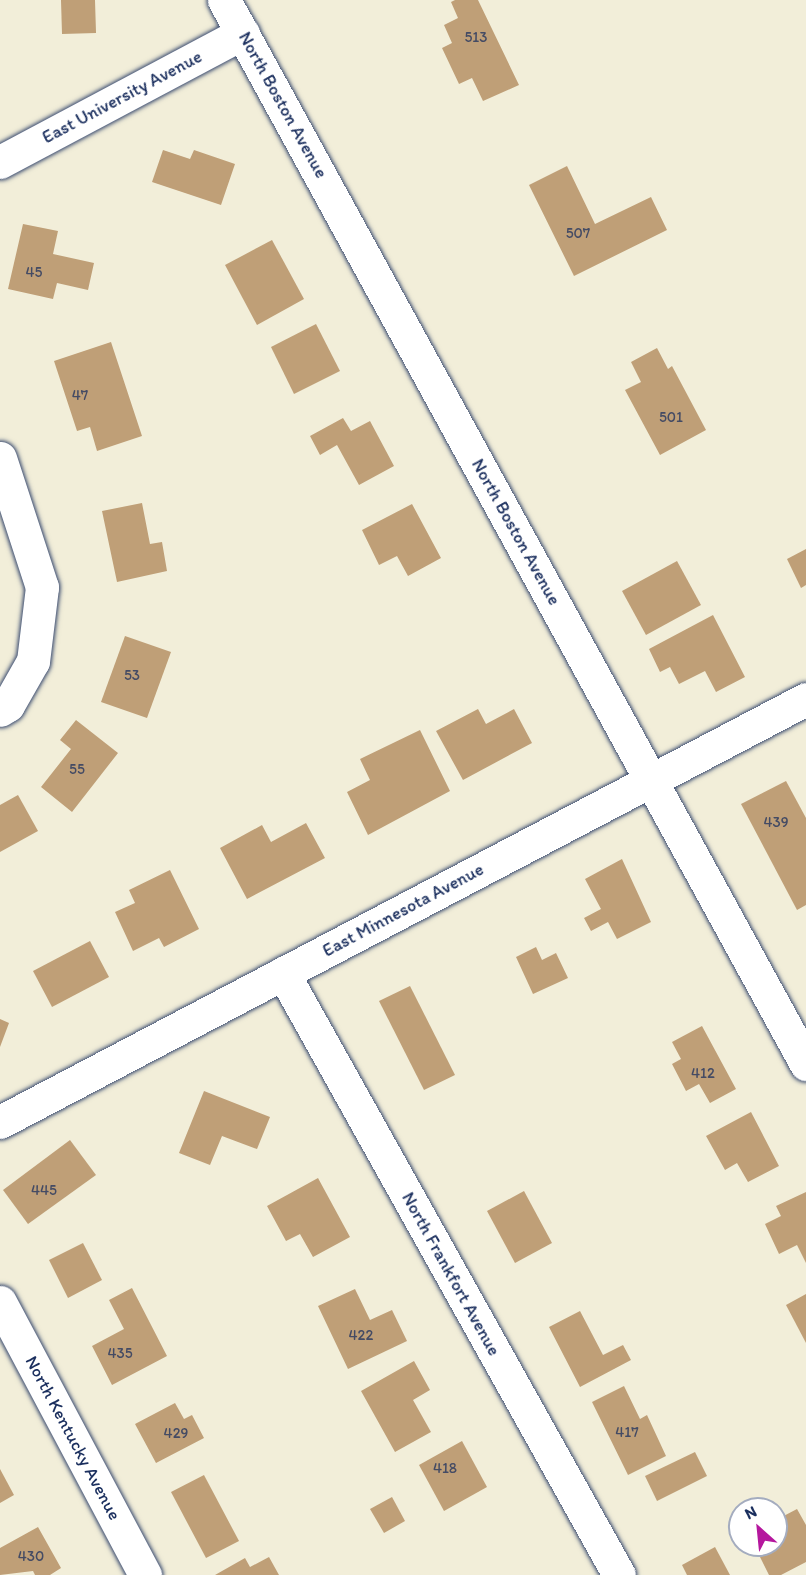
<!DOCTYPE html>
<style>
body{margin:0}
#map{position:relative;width:806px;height:1575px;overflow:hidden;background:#f2eed9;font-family:Itim,sans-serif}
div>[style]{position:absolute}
.building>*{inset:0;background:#bf9f77}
.roads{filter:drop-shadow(0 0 2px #3b4c70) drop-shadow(0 0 2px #3b4c70)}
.minor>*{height:33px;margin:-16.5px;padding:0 16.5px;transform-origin:16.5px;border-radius:16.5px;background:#fff}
span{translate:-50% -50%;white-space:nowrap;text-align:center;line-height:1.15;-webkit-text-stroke:4.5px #fff;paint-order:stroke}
.number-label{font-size:15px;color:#444b64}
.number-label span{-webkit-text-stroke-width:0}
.street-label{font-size:18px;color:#1b2f5e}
.north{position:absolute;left:728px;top:1497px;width:60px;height:60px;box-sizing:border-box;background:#fff;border:2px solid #a4acbf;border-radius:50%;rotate:333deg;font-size:16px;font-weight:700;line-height:24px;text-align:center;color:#1b2f5e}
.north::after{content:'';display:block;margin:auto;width:21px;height:27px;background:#b5179e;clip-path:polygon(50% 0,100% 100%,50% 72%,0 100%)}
</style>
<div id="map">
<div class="building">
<div style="clip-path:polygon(61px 0,95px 0,96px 33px,62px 34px)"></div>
<div style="clip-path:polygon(455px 0,478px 0,519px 85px,483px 101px,472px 78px,459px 84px,442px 48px,452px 43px,444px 25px,458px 18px,451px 2px)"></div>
<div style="clip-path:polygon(163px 150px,190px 159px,194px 150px,235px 164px,221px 205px,152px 182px)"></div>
<div style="clip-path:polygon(567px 166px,595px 224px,651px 197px,667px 230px,574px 276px,529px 185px)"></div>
<div style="clip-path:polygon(23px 224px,58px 231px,53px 254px,94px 263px,88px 290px,57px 283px,53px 299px,8px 289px)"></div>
<div style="clip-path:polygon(272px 240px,304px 299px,257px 325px,225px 265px)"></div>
<div style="clip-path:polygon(316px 324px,340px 371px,294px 394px,271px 347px)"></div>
<div style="clip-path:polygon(111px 342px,142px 436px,97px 451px,90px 427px,77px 431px,54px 361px)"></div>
<div style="clip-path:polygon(657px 348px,668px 369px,672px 366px,706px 430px,660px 455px,625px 390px,641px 382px,631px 362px)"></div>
<div style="clip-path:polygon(343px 418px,351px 431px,370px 421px,394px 466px,359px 485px,337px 445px,320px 455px,310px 436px)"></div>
<div style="clip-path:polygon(142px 503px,150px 544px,162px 542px,167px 571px,117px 582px,102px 511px)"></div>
<div style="clip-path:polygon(412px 504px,441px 558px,408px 576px,397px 556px,379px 565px,362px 530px)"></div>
<div style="clip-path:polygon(806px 549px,806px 585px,801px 588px,787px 559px)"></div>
<div style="clip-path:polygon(677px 561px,701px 605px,646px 635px,622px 591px)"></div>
<div style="clip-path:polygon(713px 615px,745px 677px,716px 692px,705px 671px,679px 684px,670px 667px,660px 672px,649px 649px)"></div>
<div style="clip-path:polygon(125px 636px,171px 652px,147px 718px,101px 702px)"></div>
<div style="clip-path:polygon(478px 709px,486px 724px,514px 709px,532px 743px,463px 780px,436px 731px)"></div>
<div style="clip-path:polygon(76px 720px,118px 753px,72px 812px,41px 787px,71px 749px,60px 740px)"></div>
<div style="clip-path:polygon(420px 730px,450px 791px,368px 835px,347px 792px,370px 780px,360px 759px)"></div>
<div style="clip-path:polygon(786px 781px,806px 818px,806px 905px,797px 910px,741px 804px)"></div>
<div style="clip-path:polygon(18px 795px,38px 831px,0 852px,0 805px)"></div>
<div style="clip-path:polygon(306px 823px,325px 858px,247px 899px,220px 848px,262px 825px,271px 842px)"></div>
<div style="clip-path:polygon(622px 859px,651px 922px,617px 939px,608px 922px,591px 931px,584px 918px,601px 909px,585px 879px)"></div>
<div style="clip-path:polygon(170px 870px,199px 929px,164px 947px,159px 938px,133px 951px,115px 912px,135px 903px,129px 890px)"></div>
<div style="clip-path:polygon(90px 941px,109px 977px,52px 1007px,33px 971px)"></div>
<div style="clip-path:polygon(536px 947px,542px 960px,556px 953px,568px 978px,533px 994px,516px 957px)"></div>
<div style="clip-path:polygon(410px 986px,455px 1075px,424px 1090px,379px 1001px)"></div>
<div style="clip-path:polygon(0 1019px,9px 1023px,0 1047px)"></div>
<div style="clip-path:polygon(702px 1026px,736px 1089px,710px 1103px,699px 1084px,686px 1091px,672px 1064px,681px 1059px,672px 1042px)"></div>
<div style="clip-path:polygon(204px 1091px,270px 1117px,257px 1149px,222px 1136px,210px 1165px,179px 1153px)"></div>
<div style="clip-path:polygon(751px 1112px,779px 1166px,748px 1182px,737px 1163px,725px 1170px,706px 1136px)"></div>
<div style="clip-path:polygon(70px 1140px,96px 1175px,28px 1224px,3px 1190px)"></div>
<div style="clip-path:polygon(318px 1178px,350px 1237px,313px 1257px,300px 1234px,286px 1241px,267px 1206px)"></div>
<div style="clip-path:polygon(524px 1191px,552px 1243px,515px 1263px,487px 1211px)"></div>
<div style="clip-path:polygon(806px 1192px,806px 1263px,797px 1245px,779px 1254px,765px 1224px,781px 1216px,776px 1206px)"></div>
<div style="clip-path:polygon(83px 1243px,102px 1280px,68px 1298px,49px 1260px)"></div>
<div style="clip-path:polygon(132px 1288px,167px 1356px,112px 1385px,92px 1346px,124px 1329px,109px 1300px)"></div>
<div style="clip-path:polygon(355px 1289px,370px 1320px,392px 1310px,407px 1341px,348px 1369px,318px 1306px)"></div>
<div style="clip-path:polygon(806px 1294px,806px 1343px,786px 1305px)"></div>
<div style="clip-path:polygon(580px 1311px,603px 1355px,623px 1345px,631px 1360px,580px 1387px,549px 1327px)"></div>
<div style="clip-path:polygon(414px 1361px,430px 1390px,413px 1400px,431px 1432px,395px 1452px,361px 1391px)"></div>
<div style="clip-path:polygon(624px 1386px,640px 1419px,647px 1415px,666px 1456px,628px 1475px,592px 1402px)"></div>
<div style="clip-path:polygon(175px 1403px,184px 1419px,192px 1415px,204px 1438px,156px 1463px,135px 1424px)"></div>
<div style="clip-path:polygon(462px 1441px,487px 1487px,444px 1511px,419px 1465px)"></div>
<div style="clip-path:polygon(695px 1452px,707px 1476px,657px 1501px,645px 1476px)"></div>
<div style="clip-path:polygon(0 1469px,14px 1495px,0 1503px)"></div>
<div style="clip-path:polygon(204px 1475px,239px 1541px,206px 1558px,171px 1492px)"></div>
<div style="clip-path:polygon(392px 1497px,405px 1521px,384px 1533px,370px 1509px)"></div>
<div style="clip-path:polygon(797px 1509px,806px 1525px,806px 1562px,781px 1575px,769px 1575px,754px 1545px,776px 1545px,776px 1520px)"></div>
<div style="clip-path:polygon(38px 1527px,61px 1568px,50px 1575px,35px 1575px,33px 1571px,0 1575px,0 1548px)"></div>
<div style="clip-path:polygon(715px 1547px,730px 1575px,687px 1575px,682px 1565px)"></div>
<div style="clip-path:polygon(269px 1557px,279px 1575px,215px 1575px,245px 1558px,250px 1567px)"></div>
</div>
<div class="roads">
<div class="minor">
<div style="left:224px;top:0;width:1213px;rotate:61.32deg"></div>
<div style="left:0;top:162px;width:275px;rotate:-28deg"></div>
<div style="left:0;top:458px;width:136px;rotate:72deg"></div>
<div style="left:42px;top:587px;width:75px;rotate:96.9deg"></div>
<div style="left:33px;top:661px;width:51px;rotate:119.6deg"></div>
<div style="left:8px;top:705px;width:9px;rotate:148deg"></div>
<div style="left:283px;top:973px;width:689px;rotate:60.83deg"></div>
<div style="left:0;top:1122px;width:910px;rotate:-27.69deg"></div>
<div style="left:0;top:1302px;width:309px;rotate:62deg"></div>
</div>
</div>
<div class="number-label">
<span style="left:476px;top:38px">513</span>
<span style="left:578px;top:234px">507</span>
<span style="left:34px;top:273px">45</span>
<span style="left:80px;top:396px">47</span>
<span style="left:671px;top:418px">501</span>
<span style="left:132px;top:676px">53</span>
<span style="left:77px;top:770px">55</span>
<span style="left:776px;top:823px">439</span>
<span style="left:703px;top:1074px">412</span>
<span style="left:44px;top:1191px">445</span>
<span style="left:361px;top:1336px">422</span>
<span style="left:120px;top:1354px">435</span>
<span style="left:627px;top:1433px">417</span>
<span style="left:176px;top:1434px">429</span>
<span style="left:445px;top:1469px">418</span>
<span style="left:31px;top:1557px">430</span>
</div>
<div class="street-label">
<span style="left:122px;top:97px;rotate:-28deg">East University Avenue</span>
<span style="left:283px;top:105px;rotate:61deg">North Boston Avenue</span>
<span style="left:516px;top:532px;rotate:61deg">North Boston Avenue</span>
<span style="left:403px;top:910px;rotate:-28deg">East Minnesota Avenue</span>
<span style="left:451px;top:1274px;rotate:61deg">North Frankfort Avenue</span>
<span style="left:73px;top:1438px;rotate:62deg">North Kentucky Avenue</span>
</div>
<div class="north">N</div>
</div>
